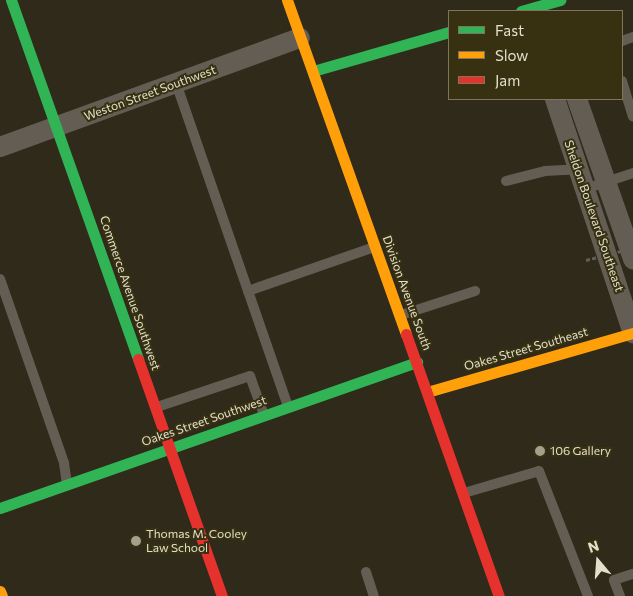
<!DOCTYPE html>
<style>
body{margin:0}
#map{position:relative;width:633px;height:596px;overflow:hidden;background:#2f2a19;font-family:Commissioner,sans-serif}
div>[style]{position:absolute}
.lane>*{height:10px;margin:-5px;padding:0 5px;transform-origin:5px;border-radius:5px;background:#635d54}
.street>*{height:20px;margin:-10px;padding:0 10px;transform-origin:10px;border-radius:10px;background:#635d54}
.fast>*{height:11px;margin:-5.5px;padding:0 5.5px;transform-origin:5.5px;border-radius:5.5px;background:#30b455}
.slow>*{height:11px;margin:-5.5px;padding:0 5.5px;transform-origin:5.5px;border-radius:5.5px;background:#ff9f0a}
.jam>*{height:11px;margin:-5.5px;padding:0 5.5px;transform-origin:5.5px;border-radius:5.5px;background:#e5322d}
.path-bridge>*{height:3px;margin-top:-1.5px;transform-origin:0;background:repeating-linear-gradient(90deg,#625e54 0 4px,transparent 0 6.5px)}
.dots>*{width:14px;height:14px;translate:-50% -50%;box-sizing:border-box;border:2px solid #373011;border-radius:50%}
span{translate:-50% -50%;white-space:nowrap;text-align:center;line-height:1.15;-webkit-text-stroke:4px #373011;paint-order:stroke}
.street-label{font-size:12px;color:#e2dfcd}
.poi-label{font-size:12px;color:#e2dfcd}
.left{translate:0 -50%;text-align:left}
.legend{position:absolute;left:448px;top:10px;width:175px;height:90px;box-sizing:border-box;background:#373011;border:1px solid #7b765c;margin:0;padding:6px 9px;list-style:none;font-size:15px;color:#e2dfcd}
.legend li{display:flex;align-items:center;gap:10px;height:25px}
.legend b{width:25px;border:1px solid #7b765c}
.north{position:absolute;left:573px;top:536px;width:50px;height:50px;-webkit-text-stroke:4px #373011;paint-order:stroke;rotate:342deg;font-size:14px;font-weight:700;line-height:20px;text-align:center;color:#e2dfcd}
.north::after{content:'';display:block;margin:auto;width:18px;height:22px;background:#e2dfcd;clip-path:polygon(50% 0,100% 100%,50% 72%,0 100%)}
</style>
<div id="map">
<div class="lane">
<div style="left:622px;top:41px;width:12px;rotate:-20deg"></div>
<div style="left:622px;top:81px;width:37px;rotate:73deg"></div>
<div style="left:176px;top:83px;width:342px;rotate:70.9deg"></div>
<div style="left:506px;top:181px;width:40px;rotate:-14.4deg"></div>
<div style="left:545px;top:171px;width:33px;rotate:-3deg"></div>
<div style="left:585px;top:189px;width:51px;rotate:-18.4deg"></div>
<div style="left:0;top:279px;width:195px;rotate:70.8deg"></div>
<div style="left:64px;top:463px;width:21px;rotate:82deg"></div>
<div style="left:248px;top:291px;width:133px;rotate:-19.2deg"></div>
<div style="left:401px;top:315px;width:78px;rotate:-18deg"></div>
<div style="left:157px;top:407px;width:98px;rotate:-18.4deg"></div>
<div style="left:250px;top:376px;width:41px;rotate:70.3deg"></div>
<div style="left:464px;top:493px;width:78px;rotate:-16.3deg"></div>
<div style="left:539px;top:471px;width:134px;rotate:68.6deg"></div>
<div style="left:366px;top:572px;width:25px;rotate:72deg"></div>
<div style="left:620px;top:596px;width:17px;rotate:-111deg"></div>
<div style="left:614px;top:580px;width:20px;rotate:-18deg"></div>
</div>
<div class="street">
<div style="left:555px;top:99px;width:247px;rotate:71.6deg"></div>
<div style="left:577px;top:99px;width:170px;rotate:70.7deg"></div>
<div style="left:0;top:147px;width:319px;rotate:-20deg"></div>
</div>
<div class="fast">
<div style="left:11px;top:0;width:381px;rotate:70.5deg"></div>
<div style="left:521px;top:11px;width:41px;rotate:-15.8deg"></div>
<div style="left:313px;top:71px;width:141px;rotate:-16deg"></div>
<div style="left:0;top:508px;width:442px;rotate:-19.3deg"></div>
</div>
<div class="slow">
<div style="left:287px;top:0;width:355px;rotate:70.4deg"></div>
<div style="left:427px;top:392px;width:214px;rotate:-16deg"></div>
<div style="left:0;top:591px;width:5px;rotate:68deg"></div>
</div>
<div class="jam">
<div style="left:406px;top:334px;width:278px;rotate:70.5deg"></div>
<div style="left:138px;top:359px;width:251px;rotate:70.5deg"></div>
</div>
<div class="path-bridge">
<div style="left:586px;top:260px;width:49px;rotate:-14.3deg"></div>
</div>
<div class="dots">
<div style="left:540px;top:451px;background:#a3a08e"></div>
<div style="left:136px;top:541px;background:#a3a08e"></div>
</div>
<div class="street-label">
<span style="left:150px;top:93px;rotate:-20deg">Weston Street Southwest</span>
<span style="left:594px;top:216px;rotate:71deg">Sheldon Boulevard Southeast</span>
<span style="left:130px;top:293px;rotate:71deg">Commerce Avenue Southwest</span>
<span style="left:407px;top:293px;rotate:70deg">Division Avenue South</span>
<span style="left:526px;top:349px;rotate:-16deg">Oakes Street Southeast</span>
<span style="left:204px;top:421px;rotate:-19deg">Oakes Street Southwest</span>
</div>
<div class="poi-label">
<span class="left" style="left:550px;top:451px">106 Gallery</span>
<span class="left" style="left:146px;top:541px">Thomas M. Cooley<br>Law School</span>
</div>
<ul class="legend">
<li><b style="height:6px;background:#30b455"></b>Fast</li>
<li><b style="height:6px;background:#ff9f0a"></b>Slow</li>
<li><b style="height:6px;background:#e5322d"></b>Jam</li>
</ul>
<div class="north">N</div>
</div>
